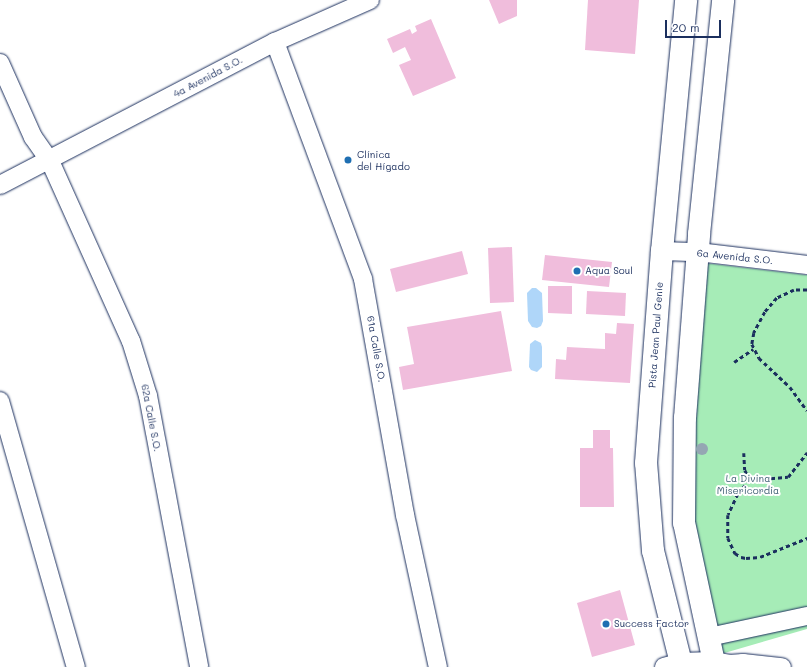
<!DOCTYPE html>
<meta charset="utf-8">
<style>
body{margin:0}
#map{position:relative;width:807px;height:667px;overflow:hidden;background:#fff;font-family:Mali,sans-serif}
div>[style]{position:absolute}
.green>*{inset:0;background:#a6ecb7}
.water>*{inset:0;background:#afd6f9}
.building>*{inset:0;background:#f0bddc}
.path>*{height:2.5px;margin-top:-1.25px;transform-origin:0;background:repeating-linear-gradient(90deg,#1b2f5e 0 4px,transparent 0 7px)}
.roads{filter:drop-shadow(0 0 1px #1b2f5e) drop-shadow(0 0 1px #1b2f5e)}
.minor>*{height:18px;margin:-9px;padding:0 9px;transform-origin:9px;border-radius:9px;background:#fff}
.major>*{height:22px;margin:-11px;padding:0 11px;transform-origin:11px;border-radius:11px;background:#fff}
.trees>*{width:12px;height:12px;margin:-6px;border-radius:50%;background:#95a6b3}
.dots>*{width:11px;height:11px;translate:-50% -50%;box-sizing:border-box;border:2px solid #fff;border-radius:50%}
span{translate:-50% -50%;white-space:nowrap;text-align:center;line-height:1.15;-webkit-text-stroke:4px #fff;paint-order:stroke}
.street-label{font-size:10px;color:#1b2f5e}
.poi-label{font-size:10px;color:#1b2f5e}
.left{translate:0 -50%;text-align:left}
.park-label{font-size:10px;color:#3e5e74}
.scale{position:absolute;left:665px;top:20px;width:56px;height:18px;box-sizing:border-box;border:2px solid #1b2f5e;border-top:0;padding-left:5px;font-size:12px;line-height:14px;white-space:nowrap;color:#1b2f5e;-webkit-text-stroke:3px #fff;paint-order:stroke}
</style>
<div id="map">
<div class="green">
<div style="clip-path:polygon(705px 263px,807px 275px,807px 629px,721px 654px,690px 523px)"></div>
</div>
<div class="water">
<div style="clip-path:polygon(532px 288px,536px 288px,542px 293px,543px 321px,541px 326px,537px 328px,532px 327px,528px 321px,527px 293px)"></div>
<div style="clip-path:polygon(535px 340px,541px 343px,542px 347px,542px 367px,537px 372px,531px 370px,529px 367px,530px 344px)"></div>
</div>
<div class="building">
<div style="clip-path:polygon(489px 0,517px 0,517px 16px,499px 24px)"></div>
<div style="clip-path:polygon(588px 0,639px 0,635px 54px,585px 50px)"></div>
<div style="clip-path:polygon(431px 19px,456px 78px,413px 96px,399px 65px,411px 60px,405px 47px,393px 53px,387px 39px,410px 29px,412px 34px,417px 31px,415px 26px)"></div>
<div style="clip-path:polygon(512px 247px,514px 302px,490px 303px,488px 248px)"></div>
<div style="clip-path:polygon(462px 251px,468px 274px,396px 292px,390px 269px)"></div>
<div style="clip-path:polygon(545px 255px,612px 262px,609px 287px,542px 280px)"></div>
<div style="clip-path:polygon(548px 286px,572px 286px,572px 314px,548px 313px)"></div>
<div style="clip-path:polygon(587px 291px,626px 293px,625px 316px,586px 314px)"></div>
<div style="clip-path:polygon(501px 311px,512px 371px,403px 390px,399px 367px,414px 364px,407px 327px)"></div>
<div style="clip-path:polygon(617px 323px,634px 324px,630px 383px,555px 379px,556px 359px,566px 360px,567px 347px,605px 349px,605px 333px,616px 334px)"></div>
<div style="clip-path:polygon(593px 430px,610px 430px,610px 448px,613px 448px,614px 507px,580px 507px,580px 448px,593px 448px)"></div>
<div style="clip-path:polygon(620px 590px,635px 645px,592px 657px,577px 603px)"></div>
</div>
<div class="path">
<div style="left:807px;top:290px;width:13px;rotate:180deg"></div>
<div style="left:794px;top:290px;width:19px;rotate:155deg"></div>
<div style="left:777px;top:298px;width:18px;rotate:131deg"></div>
<div style="left:765px;top:312px;width:24px;rotate:118deg"></div>
<div style="left:754px;top:333px;width:11px;rotate:100deg"></div>
<div style="left:752px;top:344px;width:16px;rotate:63deg"></div>
<div style="left:759px;top:358px;width:42px;rotate:43.1deg"></div>
<div style="left:790px;top:387px;width:29px;rotate:54deg"></div>
<div style="left:734px;top:362px;width:23px;rotate:-34deg"></div>
<div style="left:744px;top:453px;width:17px;rotate:87deg"></div>
<div style="left:745px;top:470px;width:11px;rotate:63deg"></div>
<div style="left:750px;top:480px;width:38px;rotate:-5deg"></div>
<div style="left:788px;top:477px;width:31px;rotate:-52deg"></div>
<div style="left:750px;top:480px;width:18px;rotate:131deg"></div>
<div style="left:738px;top:494px;width:23px;rotate:115deg"></div>
<div style="left:728px;top:515px;width:23px;rotate:90deg"></div>
<div style="left:728px;top:538px;width:17px;rotate:65deg"></div>
<div style="left:735px;top:553px;width:7px;rotate:34deg"></div>
<div style="left:741px;top:557px;width:5px;rotate:11deg"></div>
<div style="left:746px;top:558px;width:14px;rotate:-4deg"></div>
<div style="left:760px;top:557px;width:51px;rotate:-22deg"></div>
</div>
<div class="roads">
<div class="minor">
<div style="left:275px;top:42px;width:253px;rotate:69.6deg"></div>
<div style="left:363px;top:279px;width:240px;rotate:79.9deg"></div>
<div style="left:405px;top:515px;width:156px;rotate:77.8deg"></div>
<div style="left:0;top:63px;width:81px;rotate:66deg"></div>
<div style="left:33px;top:137px;width:29px;rotate:55deg"></div>
<div style="left:50px;top:161px;width:197px;rotate:65.8deg"></div>
<div style="left:131px;top:341px;width:58px;rotate:72.8deg"></div>
<div style="left:148px;top:396px;width:276px;rotate:79.3deg"></div>
<div style="left:0;top:185px;width:310px;rotate:-27.5deg"></div>
<div style="left:275px;top:42px;width:104px;rotate:-23.9deg"></div>
<div style="left:662px;top:251px;width:36px;rotate:2deg"></div>
<div style="left:698px;top:252px;width:110px;rotate:6.8deg"></div>
<div style="left:0;top:401px;width:277px;rotate:74.1deg"></div>
<div style="left:709px;top:637px;width:100px;rotate:-12.1deg"></div>
<div style="left:664px;top:667px;width:18px;rotate:-16deg"></div>
<div style="left:681px;top:662px;width:32px;rotate:-2deg"></div>
<div style="left:713px;top:661px;width:17px;rotate:10deg"></div>
<div style="left:730px;top:664px;width:13px;rotate:-4deg"></div>
<div style="left:743px;top:663px;width:39px;rotate:6deg"></div>
</div>
<div class="major">
<div style="left:682px;top:667px;width:120px;rotate:-104deg"></div>
<div style="left:653px;top:551px;width:88px;rotate:-94.5deg"></div>
<div style="left:646px;top:463px;width:213px;rotate:-85.7deg"></div>
<div style="left:662px;top:251px;width:252px;rotate:-84.5deg"></div>
<div style="left:715px;top:667px;width:147px;rotate:-102.1deg"></div>
<div style="left:684px;top:523px;width:105px;rotate:-89.5deg"></div>
<div style="left:685px;top:418px;width:185px;rotate:-85.6deg"></div>
<div style="left:699px;top:234px;width:235px;rotate:-84.1deg"></div>
</div>
</div>
<div class="trees">
<div style="left:702px;top:449px"></div>
</div>
<div class="dots">
<div style="left:348px;top:160px;background:#1f6fb2"></div>
<div style="left:577px;top:271px;background:#1f6fb2"></div>
<div style="left:606px;top:624px;background:#1f6fb2"></div>
</div>
<div class="street-label">
<span style="left:208px;top:77px;rotate:-28deg">4a Avenida S.O.</span>
<span style="left:735px;top:257px;rotate:6deg">6a Avenida S.O.</span>
<span style="left:656px;top:335px;rotate:-86deg">Pista Jean Paul Genie</span>
<span style="left:376px;top:349px;rotate:80deg">61a Calle S.O.</span>
<span style="left:151px;top:418px;rotate:79deg">62a Calle S.O.</span>
</div>
<div class="poi-label">
<span class="left" style="left:357px;top:160px">Clínica<br>del Hígado</span>
<span class="left" style="left:585px;top:271px">Aqua Soul</span>
<span class="left" style="left:614px;top:624px">Success Factor</span>
</div>
<div class="park-label">
<span style="left:748px;top:484px">La Divina<br>Misericordia</span>
</div>
<div class="scale">20 m</div>
</div>
